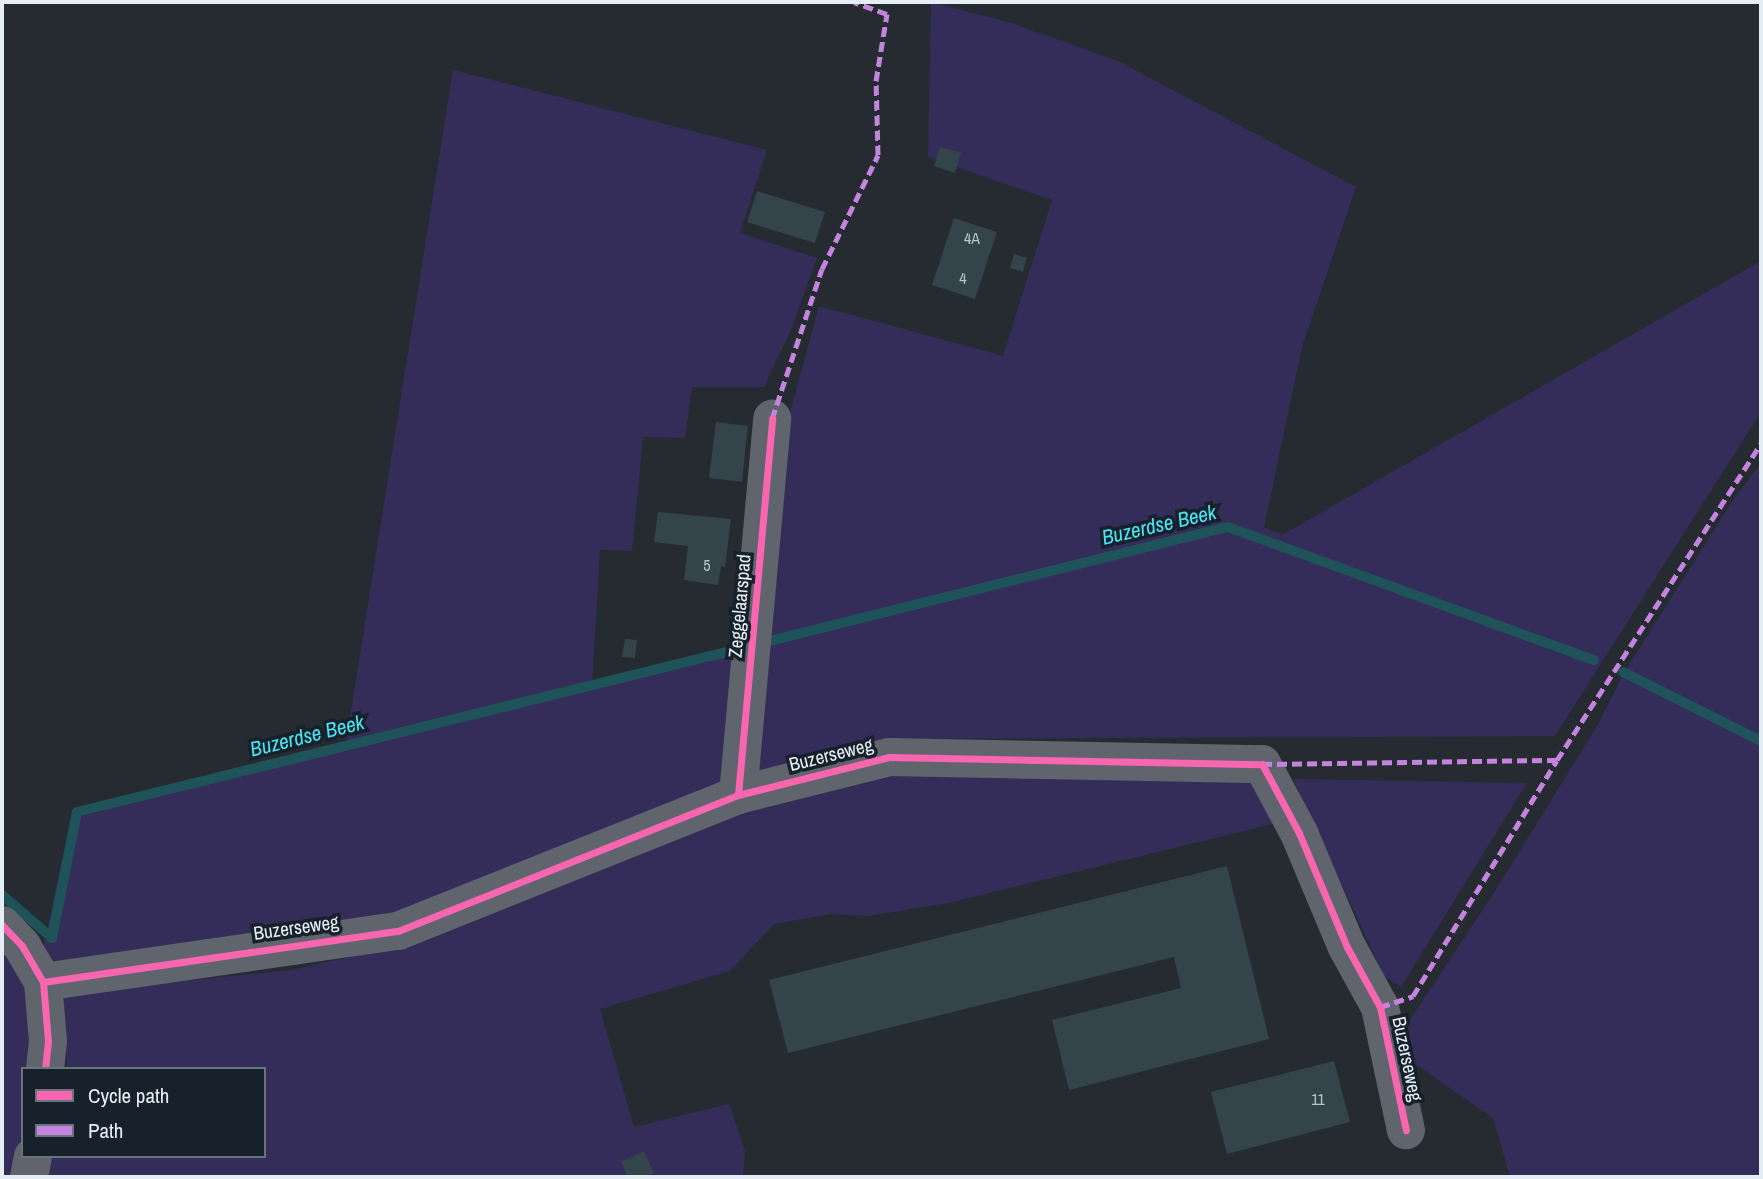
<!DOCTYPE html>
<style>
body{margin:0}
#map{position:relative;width:1763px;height:1179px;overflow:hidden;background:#252b31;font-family:"Archivo Narrow",sans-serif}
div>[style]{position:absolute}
.green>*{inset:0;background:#342d5a}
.stream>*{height:10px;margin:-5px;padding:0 5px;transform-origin:5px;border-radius:5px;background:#1e5359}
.building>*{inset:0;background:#33444b}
.minor>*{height:38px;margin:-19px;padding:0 19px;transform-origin:19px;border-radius:19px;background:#60646d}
.quiet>*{height:5px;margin-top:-2.5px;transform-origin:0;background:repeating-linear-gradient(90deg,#c483df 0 10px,transparent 0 15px)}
.cycleway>*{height:7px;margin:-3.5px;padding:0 3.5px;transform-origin:3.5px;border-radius:3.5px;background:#f766af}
span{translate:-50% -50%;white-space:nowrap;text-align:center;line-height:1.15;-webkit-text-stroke:7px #16212c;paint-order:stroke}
.number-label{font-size:16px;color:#b9c4ca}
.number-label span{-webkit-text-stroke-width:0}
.street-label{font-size:19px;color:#e6eef5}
.water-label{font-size:21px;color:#49e7f6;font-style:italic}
.frame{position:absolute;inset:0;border:4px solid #e6eef5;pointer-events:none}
.legend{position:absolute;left:21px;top:1067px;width:245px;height:91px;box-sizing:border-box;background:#16212c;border:2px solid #69737c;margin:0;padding:9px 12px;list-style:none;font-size:21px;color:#e6eef5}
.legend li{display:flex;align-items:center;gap:14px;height:35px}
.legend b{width:35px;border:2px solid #69737c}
</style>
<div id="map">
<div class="green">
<div style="clip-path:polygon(931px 2px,1012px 23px,1118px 61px,1356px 187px,1302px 347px,1264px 527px,1282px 535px,1761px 261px,1761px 412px,1555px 736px,890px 739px,756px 776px,791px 409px,819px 306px,1003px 356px,1052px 200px,928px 157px)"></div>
<div style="clip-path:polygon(453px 70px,767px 150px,740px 233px,817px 258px,791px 330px,764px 387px,692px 387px,685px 438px,643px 437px,632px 551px,600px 550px,592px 686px,740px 645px,728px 784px,432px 911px,50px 965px,43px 948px,71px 819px,345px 749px)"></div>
<div style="clip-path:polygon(1761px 463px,1761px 1177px,1510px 1177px,1493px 1118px,1401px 1054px,1410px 1020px,1497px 888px,1597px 726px,1625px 671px,1733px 500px)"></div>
<div style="clip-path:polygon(901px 771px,1261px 779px,1280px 822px,948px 903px,868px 916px,831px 914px,774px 924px,730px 971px,600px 1009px,634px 1127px,729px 1104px,745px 1151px,743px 1177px,44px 1177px,49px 1156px,264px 1156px,264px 1069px,67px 1069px,63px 993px,291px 970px,409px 944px,797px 790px)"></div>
<div style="clip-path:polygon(1293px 779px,1527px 783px,1401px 987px,1384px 976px)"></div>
<div style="clip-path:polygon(2px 946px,27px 985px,34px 1069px,23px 1069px,23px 1126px,13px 1177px,2px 1177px)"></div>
</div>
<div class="stream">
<div style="left:762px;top:643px;width:480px;rotate:-14deg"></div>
<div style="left:1228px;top:527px;width:389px;rotate:20deg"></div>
<div style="left:1623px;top:672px;width:154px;rotate:26.6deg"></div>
<div style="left:2px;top:895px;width:66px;rotate:40.7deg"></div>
<div style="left:52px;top:938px;width:128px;rotate:-78.8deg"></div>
<div style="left:77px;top:812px;width:678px;rotate:-13.83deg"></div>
</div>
<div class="building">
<div style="clip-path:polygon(940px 147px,961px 153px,955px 173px,934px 166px)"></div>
<div style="clip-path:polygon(757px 191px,825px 212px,815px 243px,747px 222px)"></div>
<div style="clip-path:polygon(954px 218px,997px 232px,975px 299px,932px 285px)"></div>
<div style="clip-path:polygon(1014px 254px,1027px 258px,1023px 272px,1010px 268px)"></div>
<div style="clip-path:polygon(716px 422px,748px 426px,742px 482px,709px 478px)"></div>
<div style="clip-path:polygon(658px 512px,731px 519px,725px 567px,721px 566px,718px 585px,684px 580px,688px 546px,654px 542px)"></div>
<div style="clip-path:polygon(625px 639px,637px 640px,635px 658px,622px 657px)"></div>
<div style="clip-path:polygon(1227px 866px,1269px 1039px,1069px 1090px,1052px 1020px,1181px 988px,1174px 957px,788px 1053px,769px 980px)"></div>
<div style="clip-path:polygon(1334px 1061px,1350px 1122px,1227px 1154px,1211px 1092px)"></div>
<div style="clip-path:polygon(644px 1151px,654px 1173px,646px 1177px,628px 1177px,621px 1162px)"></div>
</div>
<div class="minor">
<div style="left:738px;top:795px;width:378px;rotate:-84.8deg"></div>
<div style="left:2px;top:925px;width:29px;rotate:46deg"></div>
<div style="left:22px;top:946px;width:42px;rotate:59.7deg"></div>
<div style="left:43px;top:982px;width:59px;rotate:85.2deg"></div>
<div style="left:48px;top:1041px;width:28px;rotate:96deg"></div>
<div style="left:43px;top:982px;width:359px;rotate:-8.2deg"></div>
<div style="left:398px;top:931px;width:366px;rotate:-21.8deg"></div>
<div style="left:738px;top:795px;width:156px;rotate:-14.1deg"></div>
<div style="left:889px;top:757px;width:373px;rotate:1.1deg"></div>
<div style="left:1262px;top:764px;width:78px;rotate:61.8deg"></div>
<div style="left:1299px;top:833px;width:124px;rotate:67.2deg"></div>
<div style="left:1347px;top:947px;width:68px;rotate:61.2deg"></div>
<div style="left:1380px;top:1007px;width:126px;rotate:78.1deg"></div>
<div style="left:29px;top:1177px;width:21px;rotate:-79deg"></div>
</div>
<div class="quiet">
<div style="left:772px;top:419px;width:158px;rotate:-71.6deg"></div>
<div style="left:822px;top:269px;width:127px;rotate:-63.8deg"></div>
<div style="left:878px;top:155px;width:74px;rotate:-91.5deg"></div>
<div style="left:876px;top:81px;width:68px;rotate:-80.7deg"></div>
<div style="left:887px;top:14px;width:35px;rotate:-160deg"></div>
<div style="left:1262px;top:764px;width:295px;rotate:-0.8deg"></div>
<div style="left:1557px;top:760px;width:377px;rotate:-57.2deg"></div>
<div style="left:1380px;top:1007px;width:35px;rotate:-18deg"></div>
<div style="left:1413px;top:996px;width:276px;rotate:-58.6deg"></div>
</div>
<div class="cycleway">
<div style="left:738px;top:795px;width:378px;rotate:-84.8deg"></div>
<div style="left:2px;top:925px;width:29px;rotate:46deg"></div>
<div style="left:22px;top:946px;width:42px;rotate:59.7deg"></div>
<div style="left:43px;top:982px;width:59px;rotate:85.2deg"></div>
<div style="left:48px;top:1041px;width:28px;rotate:96deg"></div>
<div style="left:43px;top:982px;width:359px;rotate:-8.2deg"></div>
<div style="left:398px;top:931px;width:366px;rotate:-21.8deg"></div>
<div style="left:738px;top:795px;width:156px;rotate:-14.1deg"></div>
<div style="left:889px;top:757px;width:373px;rotate:1.1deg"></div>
<div style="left:1262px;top:764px;width:78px;rotate:61.8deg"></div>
<div style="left:1299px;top:833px;width:124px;rotate:67.2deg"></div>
<div style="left:1347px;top:947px;width:68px;rotate:61.2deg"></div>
<div style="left:1380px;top:1007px;width:126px;rotate:78.1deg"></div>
</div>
<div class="number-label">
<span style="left:972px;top:238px">4A</span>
<span style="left:963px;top:278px">4</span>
<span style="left:707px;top:565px">5</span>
<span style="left:1318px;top:1099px">11</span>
</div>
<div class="street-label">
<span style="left:740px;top:606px;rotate:-85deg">Zeggelaarspad</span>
<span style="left:831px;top:755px;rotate:-14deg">Buzerseweg</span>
<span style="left:296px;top:928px;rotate:-8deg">Buzerseweg</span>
<span style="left:1407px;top:1059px;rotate:78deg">Buzerseweg</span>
</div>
<div class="water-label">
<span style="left:1159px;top:525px;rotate:-13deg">Buzerdse Beek</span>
<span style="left:307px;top:736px;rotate:-14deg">Buzerdse Beek</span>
</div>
<div class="frame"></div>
<ul class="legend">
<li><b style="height:9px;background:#f766af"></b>Cycle path</li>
<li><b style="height:9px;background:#c483df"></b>Path</li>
</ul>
</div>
